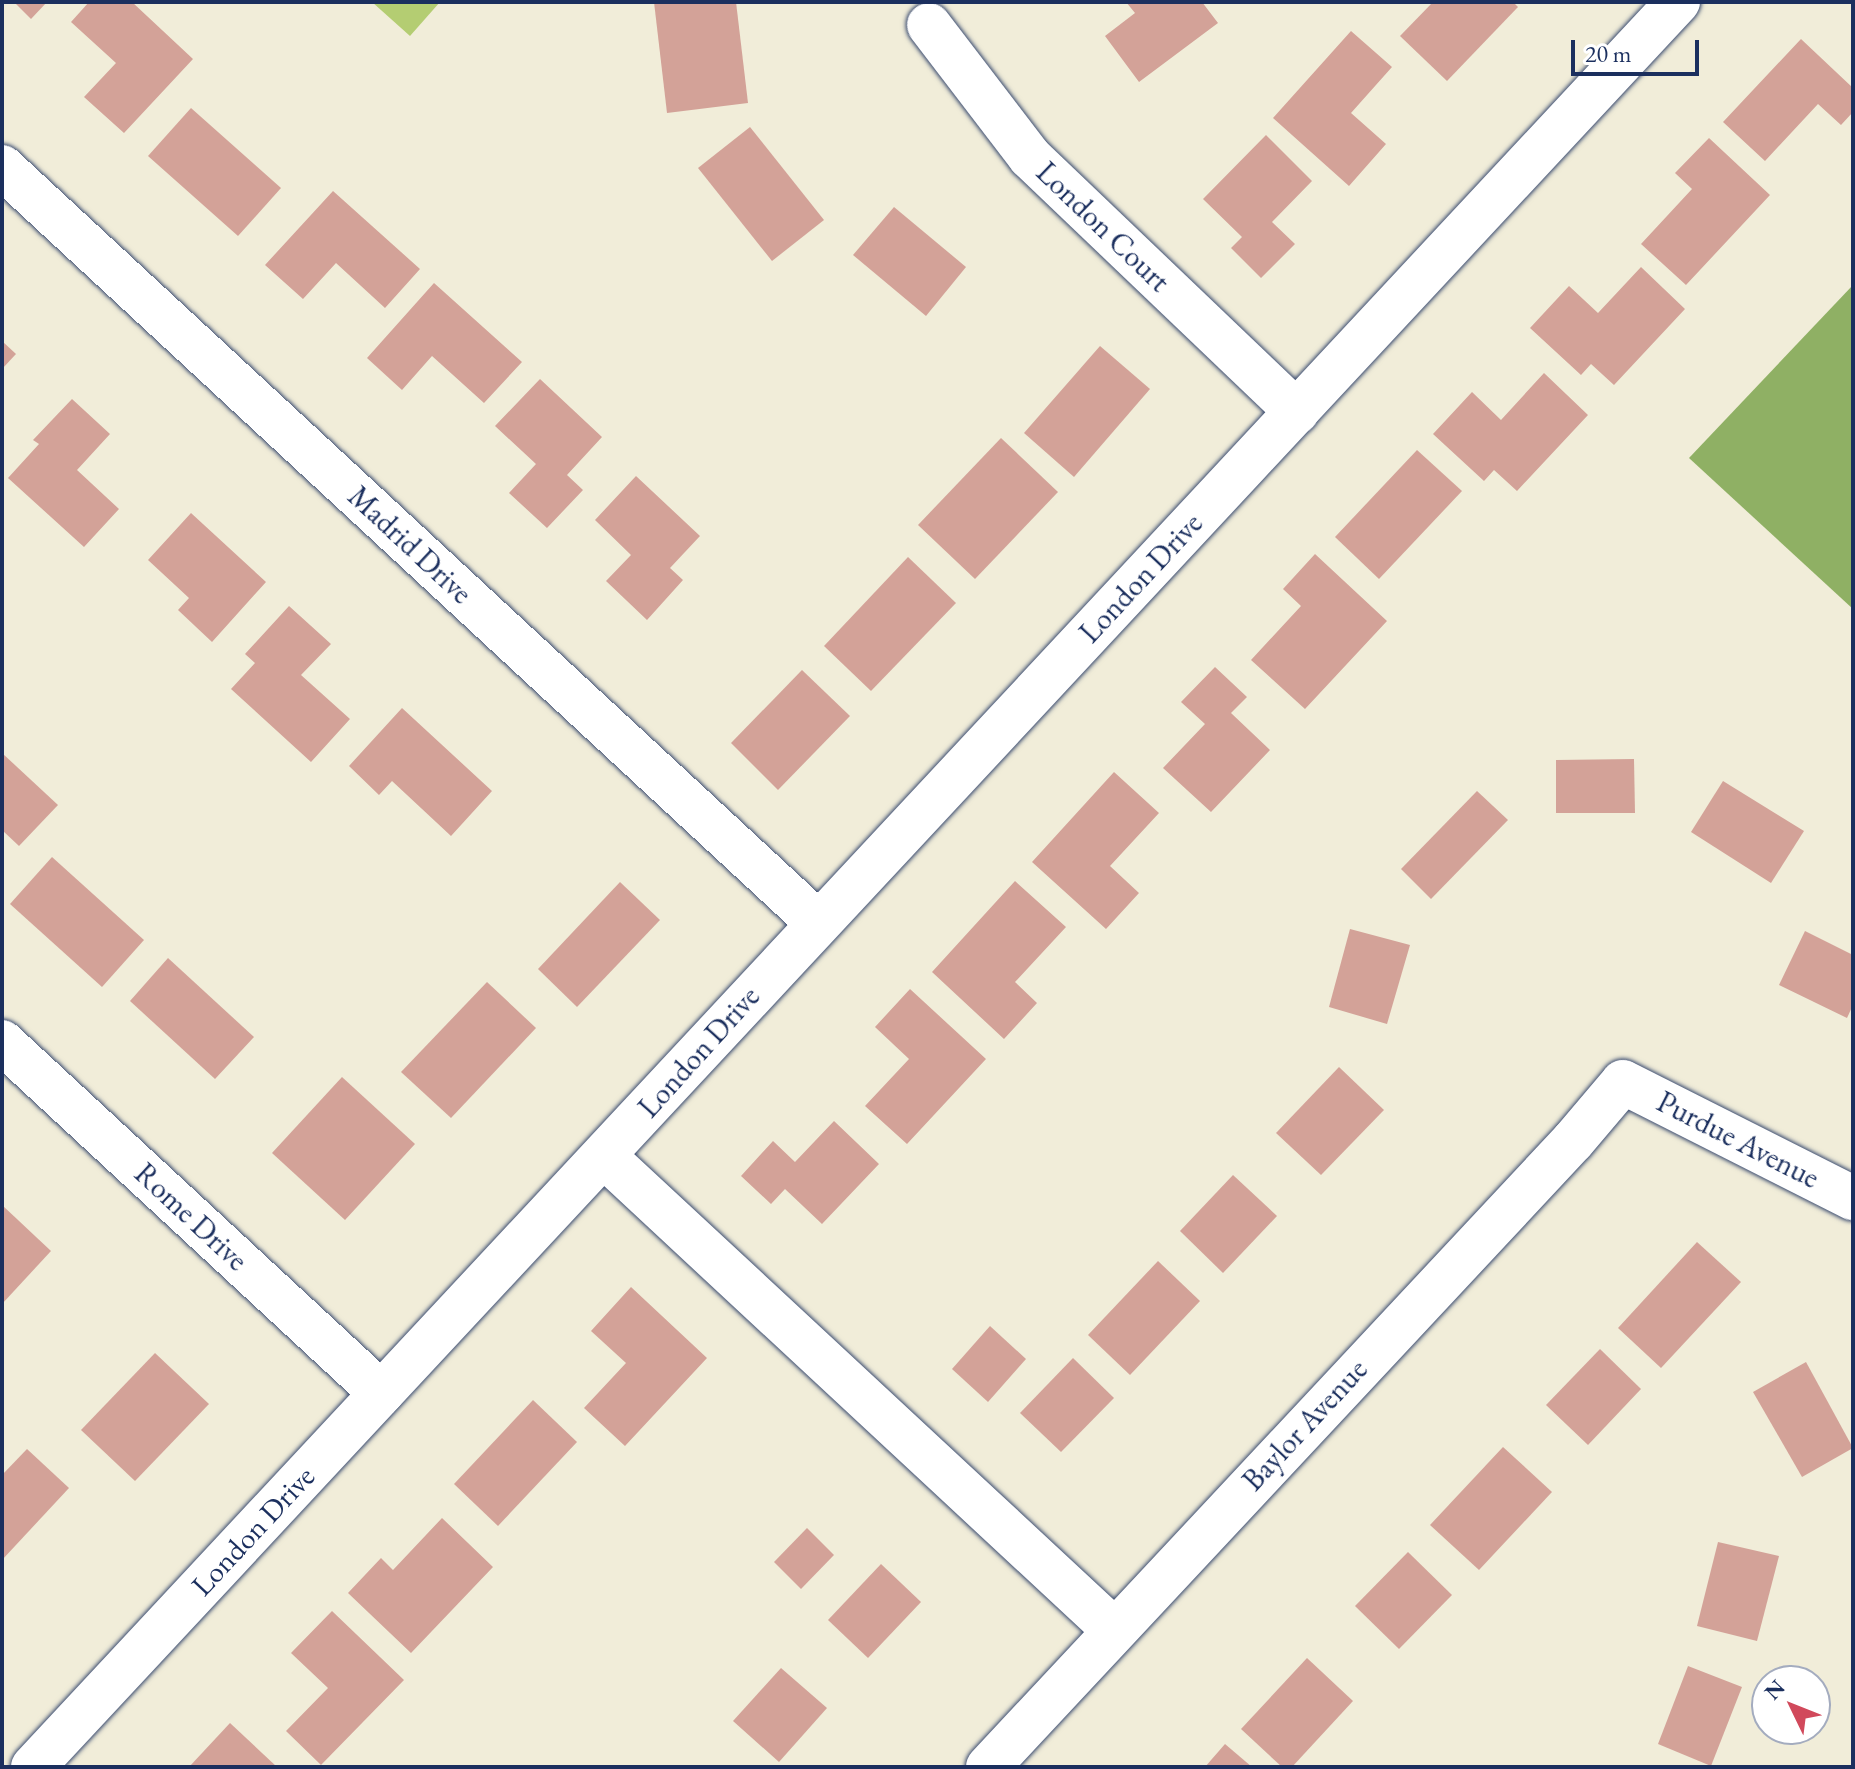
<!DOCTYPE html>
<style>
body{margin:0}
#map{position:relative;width:1855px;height:1769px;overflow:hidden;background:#f1edd9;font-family:"EB Garamond",serif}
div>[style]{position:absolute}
.green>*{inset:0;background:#b4cd72}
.forest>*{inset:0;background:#8fb064}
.building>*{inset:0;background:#d3a298}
.roads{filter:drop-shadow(0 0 2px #3b4c70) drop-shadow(0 0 2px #3b4c70)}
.street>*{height:44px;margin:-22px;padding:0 22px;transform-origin:22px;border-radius:22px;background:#fff}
span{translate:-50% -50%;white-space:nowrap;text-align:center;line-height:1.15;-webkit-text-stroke:6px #fff;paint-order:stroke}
.street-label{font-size:30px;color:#1b2f5e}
.frame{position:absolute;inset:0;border:4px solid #1b2f5e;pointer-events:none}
.north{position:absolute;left:1751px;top:1665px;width:80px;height:80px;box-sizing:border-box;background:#fff;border:2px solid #a4acbf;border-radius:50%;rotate:313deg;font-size:22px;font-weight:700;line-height:32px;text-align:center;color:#1b2f5e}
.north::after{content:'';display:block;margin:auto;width:28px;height:36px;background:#d1495b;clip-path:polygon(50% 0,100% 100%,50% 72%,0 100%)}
.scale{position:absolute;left:1571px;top:40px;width:128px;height:36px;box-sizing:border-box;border:4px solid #1b2f5e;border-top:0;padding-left:10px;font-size:24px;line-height:28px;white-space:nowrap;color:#1b2f5e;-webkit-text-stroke:6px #fff;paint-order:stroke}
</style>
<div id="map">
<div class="green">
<div style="clip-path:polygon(372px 2px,440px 2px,410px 36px)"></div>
</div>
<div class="forest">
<div style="clip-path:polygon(1853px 285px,1853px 609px,1689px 458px)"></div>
</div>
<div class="building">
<div style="clip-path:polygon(14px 2px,47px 2px,31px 19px)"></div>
<div style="clip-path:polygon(89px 2px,132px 2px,193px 59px,124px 133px,84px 97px,116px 63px,71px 22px)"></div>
<div style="clip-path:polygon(654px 2px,736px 2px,748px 103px,667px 113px)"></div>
<div style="clip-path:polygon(1126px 2px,1202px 2px,1218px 23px,1139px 82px,1105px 36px,1135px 13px)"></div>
<div style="clip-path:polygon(1433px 2px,1513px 2px,1518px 7px,1447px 81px,1400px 36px)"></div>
<div style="clip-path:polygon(1351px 31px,1392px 67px,1351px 113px,1386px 144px,1349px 186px,1273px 118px)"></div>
<div style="clip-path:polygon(1801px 39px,1853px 88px,1853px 112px,1841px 125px,1818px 104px,1765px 161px,1723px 122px)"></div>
<div style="clip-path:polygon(191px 108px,281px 188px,238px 236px,148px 156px)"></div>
<div style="clip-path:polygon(750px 127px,824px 220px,772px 261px,698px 168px)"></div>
<div style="clip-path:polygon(1266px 135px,1312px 181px,1272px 222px,1295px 244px,1261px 278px,1231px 248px,1242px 237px,1203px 199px)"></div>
<div style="clip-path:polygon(1709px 138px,1770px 195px,1686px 285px,1641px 244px,1692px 189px,1675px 173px)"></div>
<div style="clip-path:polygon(333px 191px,420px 269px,385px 308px,336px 263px,303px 299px,265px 265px)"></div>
<div style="clip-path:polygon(894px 207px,966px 267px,926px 316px,853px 255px)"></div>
<div style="clip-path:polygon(1641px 267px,1685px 309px,1614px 385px,1591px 364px,1581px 375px,1530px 328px,1569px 286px,1598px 313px)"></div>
<div style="clip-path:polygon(434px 283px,522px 362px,484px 403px,432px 356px,402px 390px,367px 358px)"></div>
<div style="clip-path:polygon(2px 341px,16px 354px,2px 369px)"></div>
<div style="clip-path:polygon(1100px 346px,1150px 389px,1074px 477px,1024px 433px)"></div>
<div style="clip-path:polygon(1544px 373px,1588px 415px,1517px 491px,1494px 470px,1484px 481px,1433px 434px,1472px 392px,1501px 420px)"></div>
<div style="clip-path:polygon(540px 379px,602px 437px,567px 475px,583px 490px,547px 528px,509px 493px,536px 464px,495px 426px)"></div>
<div style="clip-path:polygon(72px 399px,110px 434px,77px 470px,119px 509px,84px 547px,8px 478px,39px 444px,33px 440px)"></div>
<div style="clip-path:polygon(1001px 438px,1058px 492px,975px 579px,918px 525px)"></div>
<div style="clip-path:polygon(1417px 450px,1462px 491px,1379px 579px,1335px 537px)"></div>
<div style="clip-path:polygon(636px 476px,700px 536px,670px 568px,683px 580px,647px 620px,606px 581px,631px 555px,595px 520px)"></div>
<div style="clip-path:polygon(191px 513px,266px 582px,212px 642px,178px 610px,189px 598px,148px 560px)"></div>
<div style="clip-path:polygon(1315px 554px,1387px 621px,1305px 709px,1251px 660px,1301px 606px,1283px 589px)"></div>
<div style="clip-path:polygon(908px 557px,956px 603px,871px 691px,824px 646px)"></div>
<div style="clip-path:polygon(289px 606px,331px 644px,301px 675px,350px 719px,311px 762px,231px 689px,255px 663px,245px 654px)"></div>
<div style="clip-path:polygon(1215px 667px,1247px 697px,1231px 713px,1270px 750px,1211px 812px,1163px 768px,1205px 724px,1181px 702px)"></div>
<div style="clip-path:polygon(802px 670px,850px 716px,778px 790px,731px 743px)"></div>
<div style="clip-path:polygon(402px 708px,492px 791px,451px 836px,392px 781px,379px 795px,349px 766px)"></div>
<div style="clip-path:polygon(2px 753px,58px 805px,19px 846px,2px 830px)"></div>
<div style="clip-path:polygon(1634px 759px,1635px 813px,1556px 813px,1556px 760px)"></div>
<div style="clip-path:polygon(1114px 772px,1159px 813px,1110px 866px,1139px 893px,1106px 929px,1032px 862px)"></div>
<div style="clip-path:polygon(1723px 781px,1804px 831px,1771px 883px,1691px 832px)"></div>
<div style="clip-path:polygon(1477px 791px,1508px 820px,1431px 899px,1401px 869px)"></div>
<div style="clip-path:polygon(52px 857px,144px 940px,102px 987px,10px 904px)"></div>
<div style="clip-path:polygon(1015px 881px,1066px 927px,1015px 982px,1037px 1003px,1004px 1039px,932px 972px)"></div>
<div style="clip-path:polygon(620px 882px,660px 920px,577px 1007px,538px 969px)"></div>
<div style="clip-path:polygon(1350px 929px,1410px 945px,1387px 1024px,1329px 1007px)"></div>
<div style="clip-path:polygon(1805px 931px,1853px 955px,1853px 1005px,1847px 1018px,1779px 985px)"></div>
<div style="clip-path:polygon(168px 958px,254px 1037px,215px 1079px,130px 1001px)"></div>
<div style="clip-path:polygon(487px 982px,536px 1028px,451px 1118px,401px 1072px)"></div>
<div style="clip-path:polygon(910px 989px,986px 1059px,907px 1144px,865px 1106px,909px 1059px,875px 1027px)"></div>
<div style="clip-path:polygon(1339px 1067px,1384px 1110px,1321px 1175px,1276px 1133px)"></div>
<div style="clip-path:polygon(342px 1077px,415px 1144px,345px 1220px,272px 1153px)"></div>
<div style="clip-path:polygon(834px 1121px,879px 1164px,822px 1224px,785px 1189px,771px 1204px,741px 1176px,773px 1141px,795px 1162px)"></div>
<div style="clip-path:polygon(1233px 1175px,1277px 1216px,1223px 1273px,1180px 1231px)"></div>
<div style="clip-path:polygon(2px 1205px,51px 1251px,2px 1304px)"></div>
<div style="clip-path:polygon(1697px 1242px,1741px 1282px,1661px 1368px,1618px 1328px)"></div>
<div style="clip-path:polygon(1158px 1261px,1200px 1301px,1130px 1375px,1088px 1335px)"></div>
<div style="clip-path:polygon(631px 1287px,707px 1358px,625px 1446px,584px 1408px,626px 1363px,591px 1331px)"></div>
<div style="clip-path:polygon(990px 1326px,1026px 1359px,988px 1402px,952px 1369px)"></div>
<div style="clip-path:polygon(1600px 1349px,1641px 1389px,1588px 1445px,1546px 1405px)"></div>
<div style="clip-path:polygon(155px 1353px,209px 1404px,135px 1481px,81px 1430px)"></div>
<div style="clip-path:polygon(1073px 1358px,1114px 1398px,1061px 1452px,1020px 1413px)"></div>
<div style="clip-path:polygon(1806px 1362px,1853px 1448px,1802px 1477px,1753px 1392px)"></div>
<div style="clip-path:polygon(533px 1400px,577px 1442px,498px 1526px,454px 1484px)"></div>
<div style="clip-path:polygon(1503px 1447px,1552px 1492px,1479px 1570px,1430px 1525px)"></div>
<div style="clip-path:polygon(27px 1449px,69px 1488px,2px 1560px,2px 1475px)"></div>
<div style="clip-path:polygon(442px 1518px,493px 1567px,411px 1653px,348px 1593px,381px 1558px,393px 1570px)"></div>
<div style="clip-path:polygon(807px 1528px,834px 1555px,801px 1589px,774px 1562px)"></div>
<div style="clip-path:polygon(1718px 1542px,1779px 1556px,1757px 1641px,1697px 1626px)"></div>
<div style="clip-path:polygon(1408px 1552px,1452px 1595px,1399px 1649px,1355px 1606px)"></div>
<div style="clip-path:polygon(881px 1564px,921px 1602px,868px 1658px,828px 1620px)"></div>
<div style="clip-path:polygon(332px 1611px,404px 1680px,321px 1765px,286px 1731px,328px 1688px,291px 1653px)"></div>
<div style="clip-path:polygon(1307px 1658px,1353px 1701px,1292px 1767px,1282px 1767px,1241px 1729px)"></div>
<div style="clip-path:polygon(1688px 1666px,1742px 1687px,1711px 1766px,1658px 1744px)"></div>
<div style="clip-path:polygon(781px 1668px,827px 1708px,779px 1762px,733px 1721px)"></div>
<div style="clip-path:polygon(230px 1723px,277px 1767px,189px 1767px)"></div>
<div style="clip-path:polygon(1225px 1744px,1252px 1767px,1205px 1767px)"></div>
</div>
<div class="roads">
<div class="street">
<div style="left:929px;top:25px;width:166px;rotate:52.6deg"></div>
<div style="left:1030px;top:157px;width:369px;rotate:43.7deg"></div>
<div style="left:2px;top:167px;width:1112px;rotate:42.81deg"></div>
<div style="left:2px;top:1042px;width:517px;rotate:42.8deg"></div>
<div style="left:604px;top:1156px;width:695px;rotate:42.9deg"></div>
<div style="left:33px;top:1767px;width:2413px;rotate:-47.02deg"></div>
<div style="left:988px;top:1767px;width:857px;rotate:-46.94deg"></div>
<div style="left:1573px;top:1141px;width:77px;rotate:-49.7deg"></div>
<div style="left:1623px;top:1082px;width:258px;rotate:26.8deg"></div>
</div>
</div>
<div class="street-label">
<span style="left:1103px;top:227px;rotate:44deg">London Court</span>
<span style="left:410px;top:545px;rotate:43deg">Madrid Drive</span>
<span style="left:1141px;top:578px;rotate:-47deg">London Drive</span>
<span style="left:699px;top:1052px;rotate:-48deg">London Drive</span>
<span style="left:1738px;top:1140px;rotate:27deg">Purdue Avenue</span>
<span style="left:191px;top:1217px;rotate:43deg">Rome Drive</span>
<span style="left:1305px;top:1425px;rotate:-47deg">Baylor Avenue</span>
<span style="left:253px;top:1531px;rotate:-47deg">London Drive</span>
</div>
<div class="frame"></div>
<div class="north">N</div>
<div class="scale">20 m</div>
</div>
